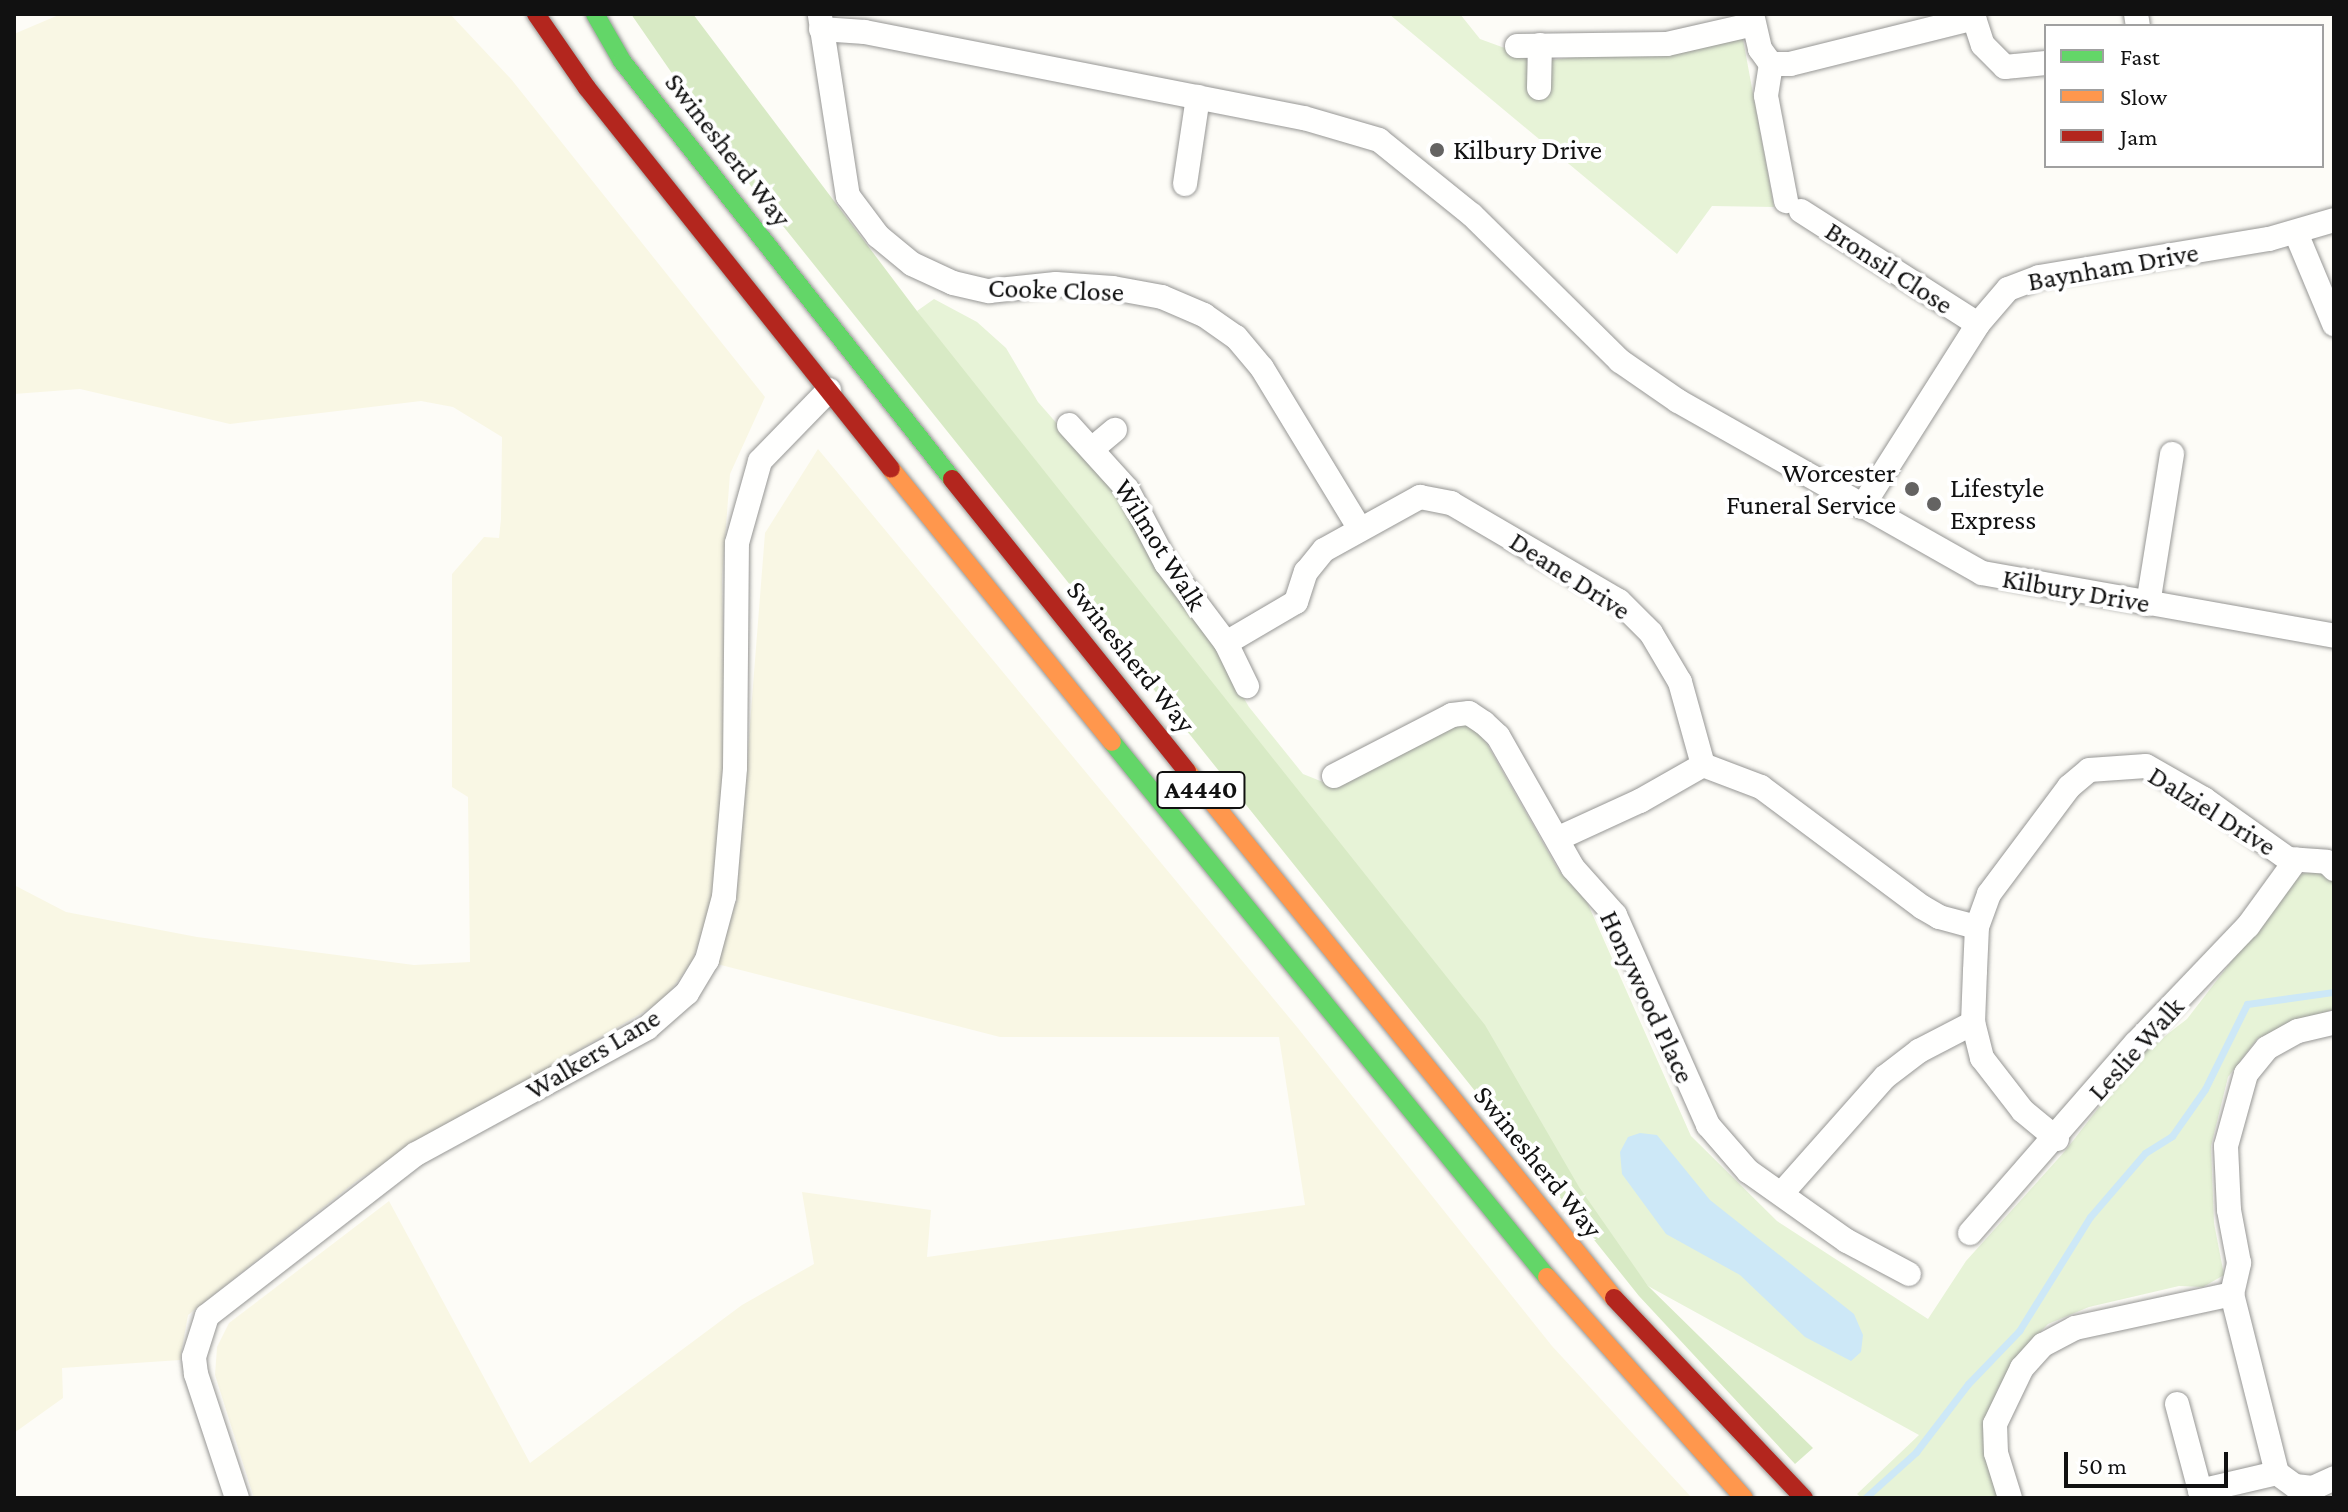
<!DOCTYPE html>
<style>
body{margin:0}
#map{position:relative;width:2348px;height:1512px;overflow:hidden;background:#fdfcf7;font-family:"Crimson Pro",serif}
div>[style]{position:absolute}
.farmland>*{inset:0;background:#f9f7e4}
.green>*{inset:0;background:#e7f3d7}
.forest>*{inset:0;background:#d8eac5}
.water>*{inset:0;background:#cde8f7}
.stream>*{height:7px;margin:-3.5px;padding:0 3.5px;transform-origin:3.5px;border-radius:3.5px;background:#cde8f7}
.roads{filter:drop-shadow(0 0 2px #979795) drop-shadow(0 0 2px #979795)}
.street>*{height:24px;margin:-12px;padding:0 12px;transform-origin:12px;border-radius:12px;background:#fffffe}
.fast>*{height:18px;margin:-9px;padding:0 9px;transform-origin:9px;border-radius:9px;background:#63d668}
.slow>*{height:18px;margin:-9px;padding:0 9px;transform-origin:9px;border-radius:9px;background:#ff974d}
.jam>*{height:18px;margin:-9px;padding:0 9px;transform-origin:9px;border-radius:9px;background:#b3261e}
.dots>*{width:22px;height:22px;translate:-50% -50%;box-sizing:border-box;border:4px solid #fff;border-radius:50%}
span{translate:-50% -50%;white-space:nowrap;text-align:center;line-height:1.15;-webkit-text-stroke:8px #fff;paint-order:stroke}
.shield-label span{padding:2px 6px;background:#fff;border:2px solid;border-radius:6px;-webkit-text-stroke-width:0}
.shield-label{font-size:26px;color:#111;font-weight:700}
.street-label{font-size:28px;color:#111}
.poi-label{font-size:28px;color:#111}
.left{translate:0 -50%;text-align:left}
.right{translate:-100% -50%;text-align:right}
.frame{position:absolute;inset:0;border:16px solid #111;pointer-events:none}
.legend{position:absolute;left:2044px;top:24px;width:280px;height:144px;box-sizing:border-box;background:#fff;border:2px solid #a0a0a0;margin:0;padding:10px 14px;list-style:none;font-size:24px;color:#111}
.legend li{display:flex;align-items:center;gap:16px;height:40px}
.legend b{width:40px;border:2px solid #a0a0a0}
.scale{position:absolute;left:2064px;top:1452px;width:164px;height:36px;box-sizing:border-box;border:4px solid #111;border-top:0;padding-left:10px;font-size:24px;line-height:28px;white-space:nowrap;color:#111;-webkit-text-stroke:6px #fff;paint-order:stroke}
</style>
<div id="map">
<div class="farmland">
<div style="clip-path:polygon(61px 14px,450px 14px,511px 79px,765px 397px,730px 474px,722px 578px,726px 747px,713px 899px,693px 960px,664px 1000px,359px 1179px,188px 1315px,180px 1360px,62px 1368px,63px 1398px,14px 1433px,14px 885px,66px 912px,197px 937px,414px 965px,470px 962px,468px 797px,452px 787px,452px 574px,484px 537px,499px 538px,501px 519px,502px 437px,453px 407px,421px 401px,230px 424px,80px 389px,14px 394px,14px 34px)"></div>
<div style="clip-path:polygon(818px 449px,1297px 1027px,1552px 1346px,1692px 1498px,254px 1498px,215px 1375px,217px 1347px,229px 1323px,389px 1201px,530px 1463px,742px 1305px,814px 1264px,802px 1192px,931px 1210px,927px 1257px,1305px 1205px,1279px 1037px,1000px 1037px,717px 964px,736px 902px,765px 533px)"></div>
</div>
<div class="green">
<div style="clip-path:polygon(1389px 14px,1460px 14px,1480px 39px,1521px 54px,1531px 63px,1742px 34px,1774px 207px,1712px 206px,1677px 254px)"></div>
<div style="clip-path:polygon(934px 299px,977px 322px,1006px 348px,1038px 402px,1101px 474px,1134px 524px,1177px 599px,1203px 628px,1249px 707px,1303px 774px,1323px 782px,1468px 721px,1487px 744px,1559px 871px,1587px 902px,1691px 1136px,1777px 1221px,1928px 1319px,1966px 1261px,2065px 1151px,2138px 1057px,2187px 1019px,2298px 875px,2334px 864px,2334px 1009px,2258px 1038px,2228px 1077px,2211px 1146px,2214px 1223px,2224px 1275px,2203px 1287px,2179px 1286px,2089px 1307px,2048px 1324px,2022px 1351px,1997px 1390px,1985px 1439px,1997px 1498px,1862px 1498px,1857px 1494px,1919px 1435px,1648px 1286px,917px 311px)"></div>
</div>
<div class="forest">
<div style="clip-path:polygon(631px 14px,693px 14px,917px 311px,1485px 1025px,1579px 1187px,1648px 1286px,1813px 1448px,1795px 1464px,1639px 1296px,743px 176px)"></div>
</div>
<div class="water">
<div style="clip-path:polygon(1640px 1133px,1657px 1135px,1710px 1200px,1854px 1314px,1863px 1335px,1861px 1352px,1851px 1361px,1805px 1337px,1740px 1275px,1666px 1234px,1622px 1174px,1620px 1152px,1628px 1137px)"></div>
</div>
<div class="stream">
<div style="left:1865px;top:1498px;width:69px;rotate:-42deg"></div>
<div style="left:1916px;top:1452px;width:86px;rotate:-52.6deg"></div>
<div style="left:1968px;top:1384px;width:74px;rotate:-46.1deg"></div>
<div style="left:2019px;top:1331px;width:134px;rotate:-58.1deg"></div>
<div style="left:2090px;top:1217px;width:84px;rotate:-49.3deg"></div>
<div style="left:2145px;top:1153px;width:32px;rotate:-32deg"></div>
<div style="left:2172px;top:1136px;width:57px;rotate:-54.9deg"></div>
<div style="left:2205px;top:1089px;width:95px;rotate:-63.7deg"></div>
<div style="left:2247px;top:1004px;width:88px;rotate:-7.9deg"></div>
</div>
<div class="roads">
<div class="street">
<div style="left:1752px;top:14px;width:36px;rotate:77deg"></div>
<div style="left:1760px;top:49px;width:19px;rotate:54deg"></div>
<div style="left:1771px;top:64px;width:32px;rotate:99deg"></div>
<div style="left:1766px;top:96px;width:107px;rotate:79.2deg"></div>
<div style="left:2136px;top:14px;width:12px;rotate:81deg"></div>
<div style="left:820px;top:16px;width:182px;rotate:81.2deg"></div>
<div style="left:848px;top:196px;width:50px;rotate:53.1deg"></div>
<div style="left:878px;top:236px;width:44px;rotate:39.5deg"></div>
<div style="left:912px;top:264px;width:45px;rotate:24.9deg"></div>
<div style="left:953px;top:283px;width:37px;rotate:13deg"></div>
<div style="left:989px;top:291px;width:67px;rotate:-6deg"></div>
<div style="left:1056px;top:284px;width:57px;rotate:4deg"></div>
<div style="left:1113px;top:288px;width:50px;rotate:10.4deg"></div>
<div style="left:1162px;top:297px;width:46px;rotate:23.2deg"></div>
<div style="left:1204px;top:315px;width:39px;rotate:35deg"></div>
<div style="left:1236px;top:337px;width:40px;rotate:50deg"></div>
<div style="left:1262px;top:368px;width:188px;rotate:58.7deg"></div>
<div style="left:821px;top:29px;width:44px;rotate:3.9deg"></div>
<div style="left:865px;top:32px;width:447px;rotate:11.1deg"></div>
<div style="left:1304px;top:118px;width:78px;rotate:16.3deg"></div>
<div style="left:1379px;top:140px;width:119px;rotate:38.9deg"></div>
<div style="left:1472px;top:215px;width:208px;rotate:44.6deg"></div>
<div style="left:1620px;top:361px;width:70px;rotate:34.6deg"></div>
<div style="left:1678px;top:401px;width:349px;rotate:29.5deg"></div>
<div style="left:1982px;top:573px;width:358px;rotate:10.1deg"></div>
<div style="left:1517px;top:46px;width:150px;rotate:-0.8deg"></div>
<div style="left:1667px;top:44px;width:89px;rotate:-12.9deg"></div>
<div style="left:1771px;top:64px;width:19px"></div>
<div style="left:1790px;top:64px;width:190px;rotate:-14deg"></div>
<div style="left:1974px;top:18px;width:28px;rotate:72deg"></div>
<div style="left:1983px;top:45px;width:31px;rotate:45deg"></div>
<div style="left:2005px;top:67px;width:41px;rotate:-5.6deg"></div>
<div style="left:1539px;top:88px;width:43px;rotate:-88.7deg"></div>
<div style="left:1185px;top:184px;width:88px;rotate:-81.5deg"></div>
<div style="left:1801px;top:211px;width:210px;rotate:32.6deg"></div>
<div style="left:2296px;top:233px;width:99px;rotate:67.3deg"></div>
<div style="left:1069px;top:425px;width:86px;rotate:47.8deg"></div>
<div style="left:1127px;top:489px;width:84px;rotate:62.2deg"></div>
<div style="left:1166px;top:563px;width:100px;rotate:53.1deg"></div>
<div style="left:1226px;top:643px;width:48px;rotate:64deg"></div>
<div style="left:1092px;top:449px;width:30px;rotate:-40deg"></div>
<div style="left:1862px;top:507px;width:217px;rotate:-57.6deg"></div>
<div style="left:1978px;top:324px;width:46px;rotate:-49.4deg"></div>
<div style="left:2008px;top:289px;width:33px;rotate:-21deg"></div>
<div style="left:2039px;top:277px;width:233px;rotate:-9.4deg"></div>
<div style="left:2269px;top:239px;width:68px;rotate:-16.3deg"></div>
<div style="left:2148px;top:604px;width:152px;rotate:-80.9deg"></div>
<div style="left:1226px;top:643px;width:81px;rotate:-30.4deg"></div>
<div style="left:1296px;top:602px;width:32px;rotate:-72deg"></div>
<div style="left:1306px;top:572px;width:28px;rotate:-51deg"></div>
<div style="left:1324px;top:550px;width:110px;rotate:-28.9deg"></div>
<div style="left:1420px;top:497px;width:32px;rotate:11deg"></div>
<div style="left:1451px;top:503px;width:194px;rotate:30.3deg"></div>
<div style="left:1619px;top:601px;width:45px;rotate:45deg"></div>
<div style="left:1651px;top:633px;width:57px;rotate:59.4deg"></div>
<div style="left:1680px;top:682px;width:86px;rotate:74.5deg"></div>
<div style="left:1703px;top:765px;width:62px;rotate:20.8deg"></div>
<div style="left:1761px;top:787px;width:201px;rotate:36.7deg"></div>
<div style="left:1922px;top:907px;width:20px;rotate:30deg"></div>
<div style="left:1939px;top:917px;width:39px;rotate:15deg"></div>
<div style="left:1334px;top:776px;width:133px;rotate:-27.3deg"></div>
<div style="left:1452px;top:715px;width:17px;rotate:-7deg"></div>
<div style="left:1469px;top:713px;width:18px;rotate:34deg"></div>
<div style="left:1484px;top:723px;width:19px;rotate:43deg"></div>
<div style="left:1498px;top:736px;width:152px;rotate:60.4deg"></div>
<div style="left:1573px;top:868px;width:63px;rotate:48.2deg"></div>
<div style="left:1615px;top:915px;width:230px;rotate:66.1deg"></div>
<div style="left:1708px;top:1125px;width:61px;rotate:49deg"></div>
<div style="left:1748px;top:1171px;width:121px;rotate:35.3deg"></div>
<div style="left:1847px;top:1241px;width:70px;rotate:28deg"></div>
<div style="left:1559px;top:838px;width:89px;rotate:-24.6deg"></div>
<div style="left:1640px;top:801px;width:73px;rotate:-29.7deg"></div>
<div style="left:2057px;top:1139px;width:44px;rotate:-140.5deg"></div>
<div style="left:2023px;top:1111px;width:67px;rotate:-127.7deg"></div>
<div style="left:1982px;top:1058px;width:36px;rotate:-104deg"></div>
<div style="left:1973px;top:1023px;width:52px;rotate:-87.8deg"></div>
<div style="left:1975px;top:971px;width:44px;rotate:-87.4deg"></div>
<div style="left:1977px;top:927px;width:35px;rotate:-70deg"></div>
<div style="left:1989px;top:894px;width:134px;rotate:-53.2deg"></div>
<div style="left:2069px;top:787px;width:26px;rotate:-40deg"></div>
<div style="left:2089px;top:770px;width:57px;rotate:-4deg"></div>
<div style="left:2146px;top:766px;width:67px;rotate:29.6deg"></div>
<div style="left:2204px;top:799px;width:103px;rotate:35.5deg"></div>
<div style="left:2288px;top:859px;width:39px;rotate:4deg"></div>
<div style="left:2327px;top:862px;width:10px;rotate:45deg"></div>
<div style="left:1782px;top:1193px;width:155px;rotate:-48.4deg"></div>
<div style="left:1885px;top:1077px;width:43px;rotate:-37.4deg"></div>
<div style="left:1919px;top:1051px;width:61px;rotate:-27.4deg"></div>
<div style="left:1970px;top:1233px;width:252px;rotate:-48.9deg"></div>
<div style="left:2136px;top:1043px;width:162px;rotate:-46.3deg"></div>
<div style="left:2248px;top:926px;width:82px;rotate:-54deg"></div>
<div style="left:2232px;top:1294px;width:32px;rotate:-77deg"></div>
<div style="left:2239px;top:1263px;width:54px;rotate:-100.7deg"></div>
<div style="left:2229px;top:1210px;width:64px;rotate:-92.7deg"></div>
<div style="left:2226px;top:1146px;width:75px;rotate:-74.5deg"></div>
<div style="left:2246px;top:1074px;width:33px;rotate:-51deg"></div>
<div style="left:2267px;top:1048px;width:35px;rotate:-29deg"></div>
<div style="left:2298px;top:1031px;width:37px;rotate:-13deg"></div>
<div style="left:2232px;top:1294px;width:185px;rotate:75.9deg"></div>
<div style="left:2177px;top:1404px;width:97px;rotate:75.1deg"></div>
<div style="left:2200px;top:1491px;width:79px;rotate:-13.2deg"></div>
<div style="left:2277px;top:1473px;width:22px;rotate:36deg"></div>
<div style="left:2295px;top:1486px;width:18px;rotate:6deg"></div>
<div style="left:2313px;top:1488px;width:23px;rotate:-25deg"></div>
<div style="left:237px;top:1498px;width:131px;rotate:-108.3deg"></div>
<div style="left:196px;top:1374px;width:17px;rotate:-97deg"></div>
<div style="left:194px;top:1357px;width:43px;rotate:-72.4deg"></div>
<div style="left:207px;top:1316px;width:264px;rotate:-37.8deg"></div>
<div style="left:416px;top:1154px;width:263px;rotate:-28.6deg"></div>
<div style="left:647px;top:1028px;width:53px;rotate:-41.2deg"></div>
<div style="left:687px;top:993px;width:39px;rotate:-59deg"></div>
<div style="left:707px;top:960px;width:65px;rotate:-74.9deg"></div>
<div style="left:724px;top:897px;width:129px;rotate:-85.1deg"></div>
<div style="left:735px;top:768px;width:225px;rotate:-89.5deg"></div>
<div style="left:737px;top:543px;width:85px;rotate:-74.3deg"></div>
<div style="left:760px;top:461px;width:99px;rotate:-45.8deg"></div>
<div style="left:2010px;top:1498px;width:47px;rotate:-107.3deg"></div>
<div style="left:1996px;top:1453px;width:29px;rotate:-92deg"></div>
<div style="left:1995px;top:1424px;width:62px;rotate:-64.3deg"></div>
<div style="left:2022px;top:1368px;width:31px;rotate:-48deg"></div>
<div style="left:2043px;top:1345px;width:36px;rotate:-28deg"></div>
<div style="left:2075px;top:1328px;width:161px;rotate:-12.2deg"></div>
</div>
<div class="fast">
<div style="left:595px;top:14px;width:54px;rotate:60.1deg"></div>
<div style="left:622px;top:61px;width:533px;rotate:51.71deg"></div>
<div style="left:1112px;top:742px;width:690px;rotate:50.89deg"></div>
</div>
<div class="slow">
<div style="left:891px;top:469px;width:351px;rotate:51deg"></div>
<div style="left:1187px;top:771px;width:678px;rotate:50.98deg"></div>
<div style="left:1547px;top:1277px;width:296px;rotate:48.3deg"></div>
</div>
<div class="jam">
<div style="left:536px;top:14px;width:90px;rotate:55.4deg"></div>
<div style="left:587px;top:88px;width:487px;rotate:51.4deg"></div>
<div style="left:952px;top:479px;width:375px;rotate:51.2deg"></div>
<div style="left:1614px;top:1298px;width:276px;rotate:46.5deg"></div>
</div>
</div>
<div class="dots">
<div style="left:1437px;top:150px;background:#646362"></div>
<div style="left:1912px;top:489px;background:#646362"></div>
<div style="left:1934px;top:504px;background:#646362"></div>
</div>
<div class="shield-label">
<span style="left:1201px;top:790px">A4440</span>
</div>
<div class="street-label">
<span style="left:728px;top:150px;rotate:52deg">Swinesherd Way</span>
<span style="left:2113px;top:267px;rotate:-10deg">Baynham Drive</span>
<span style="left:1889px;top:268px;rotate:33deg">Bronsil Close</span>
<span style="left:1056px;top:290px;rotate:2deg">Cooke Close</span>
<span style="left:1160px;top:545px;rotate:58deg">Wilmot Walk</span>
<span style="left:1570px;top:576px;rotate:33deg">Deane Drive</span>
<span style="left:2076px;top:591px;rotate:10deg">Kilbury Drive</span>
<span style="left:1131px;top:657px;rotate:51deg">Swinesherd Way</span>
<span style="left:2212px;top:811px;rotate:32deg">Dalziel Drive</span>
<span style="left:1647px;top:997px;rotate:65deg">Honywood Place</span>
<span style="left:2136px;top:1049px;rotate:-48deg">Leslie Walk</span>
<span style="left:593px;top:1054px;rotate:-31deg">Walkers Lane</span>
<span style="left:1538px;top:1162px;rotate:51deg">Swinesherd Way</span>
</div>
<div class="poi-label">
<span class="left" style="left:1453px;top:150px">Kilbury Drive</span>
<span class="right" style="left:1896px;top:489px">Worcester<br>Funeral Service</span>
<span class="left" style="left:1950px;top:504px">Lifestyle<br>Express</span>
</div>
<div class="frame"></div>
<ul class="legend">
<li><b style="height:10px;background:#63d668"></b>Fast</li>
<li><b style="height:10px;background:#ff974d"></b>Slow</li>
<li><b style="height:10px;background:#b3261e"></b>Jam</li>
</ul>
<div class="scale">50 m</div>
</div>
